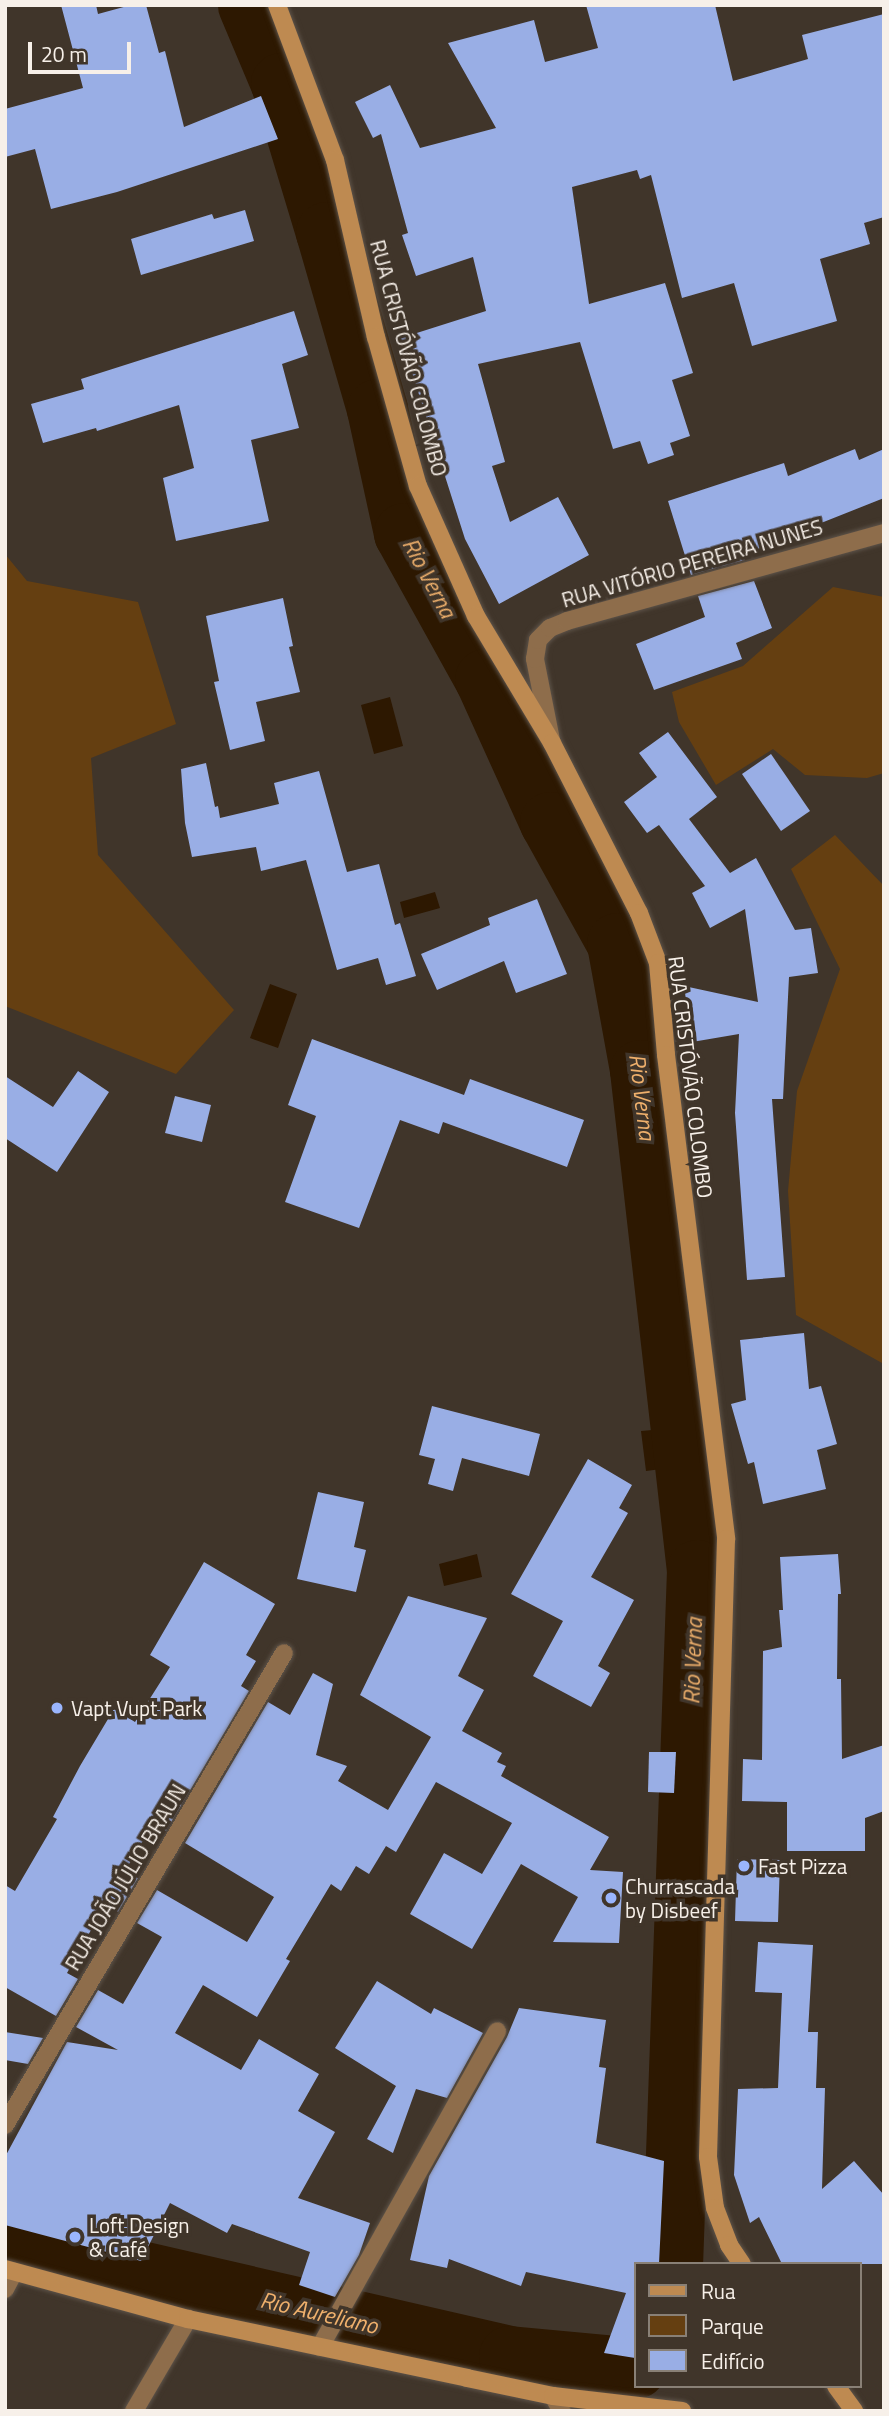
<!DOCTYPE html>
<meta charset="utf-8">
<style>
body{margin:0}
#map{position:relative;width:889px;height:2416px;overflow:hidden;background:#40352a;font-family:"Titillium Web",sans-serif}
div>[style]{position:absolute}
.green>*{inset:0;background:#653f11}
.water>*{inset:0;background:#2d1801}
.river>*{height:61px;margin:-30.5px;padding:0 30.5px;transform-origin:30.5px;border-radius:30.5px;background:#2d1801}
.building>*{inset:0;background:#99aee5}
.roads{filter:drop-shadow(0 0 2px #5d5349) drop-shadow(0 0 2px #5d5349)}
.minor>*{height:18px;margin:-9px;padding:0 9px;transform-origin:9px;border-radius:9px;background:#8e6d4b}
.secondary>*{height:18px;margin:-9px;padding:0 9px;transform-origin:9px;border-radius:9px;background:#be8a51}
.dots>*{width:19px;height:19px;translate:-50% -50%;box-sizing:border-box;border:4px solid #40352a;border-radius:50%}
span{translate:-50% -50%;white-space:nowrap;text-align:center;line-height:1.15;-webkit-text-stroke:7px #40352a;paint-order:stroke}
.street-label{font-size:21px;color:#f7f0e9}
.poi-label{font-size:21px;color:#f7f0e9}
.left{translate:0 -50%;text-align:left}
.water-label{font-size:23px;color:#efb06c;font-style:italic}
.frame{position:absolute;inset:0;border:7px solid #f7f0e9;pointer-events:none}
.legend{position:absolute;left:634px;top:2262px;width:228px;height:126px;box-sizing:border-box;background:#40352a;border:2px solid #898076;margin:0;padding:9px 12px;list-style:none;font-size:21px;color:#f7f0e9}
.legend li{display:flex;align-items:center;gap:14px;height:35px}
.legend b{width:35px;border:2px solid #898076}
.scale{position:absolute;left:28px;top:42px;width:103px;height:32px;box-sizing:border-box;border:4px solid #f7f0e9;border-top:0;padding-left:9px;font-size:21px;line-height:24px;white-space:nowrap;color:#f7f0e9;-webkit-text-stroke:5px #40352a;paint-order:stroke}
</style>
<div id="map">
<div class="green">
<div style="clip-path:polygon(5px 554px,27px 581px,138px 602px,176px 724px,91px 758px,98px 855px,234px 1010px,176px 1074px,5px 1006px)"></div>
<div style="clip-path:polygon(833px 587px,884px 597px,884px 773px,867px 778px,805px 775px,773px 749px,716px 785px,679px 722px,672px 692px,743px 666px)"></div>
<div style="clip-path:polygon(835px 835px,884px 886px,882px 1363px,796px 1315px,788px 1191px,797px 1091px,840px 969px,791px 869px)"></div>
</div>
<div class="water">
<div style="clip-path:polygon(390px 697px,403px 746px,374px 754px,361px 705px)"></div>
<div style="clip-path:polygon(435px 892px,440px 908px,404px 918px,400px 902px)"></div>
<div style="clip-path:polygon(270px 984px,297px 994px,278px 1048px,250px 1038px)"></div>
<div style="clip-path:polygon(664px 1429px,669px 1468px,646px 1471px,641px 1431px)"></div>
<div style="clip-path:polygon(477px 1554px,482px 1577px,444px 1586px,439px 1564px)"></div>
</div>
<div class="river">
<div style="left:248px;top:5px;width:85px;rotate:67.1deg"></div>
<div style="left:281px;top:83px;width:156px;rotate:73.2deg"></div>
<div style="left:326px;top:232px;width:184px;rotate:73.9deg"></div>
<div style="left:377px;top:409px;width:127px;rotate:77.7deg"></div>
<div style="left:404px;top:533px;width:167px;rotate:61deg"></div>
<div style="left:485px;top:679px;width:157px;rotate:65.6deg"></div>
<div style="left:550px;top:822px;width:138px;rotate:61deg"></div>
<div style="left:617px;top:943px;width:129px;rotate:79.7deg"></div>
<div style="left:640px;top:1070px;width:503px;rotate:83.5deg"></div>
<div style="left:697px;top:1570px;width:694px;rotate:92.06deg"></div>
<div style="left:5px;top:2240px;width:517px;rotate:12.96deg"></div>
<div style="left:509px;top:2356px;width:127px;rotate:5.4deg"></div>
</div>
<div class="building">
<div style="clip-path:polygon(61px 5px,96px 5px,98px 14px,131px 5px,146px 5px,159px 53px,165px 51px,184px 127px,261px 96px,278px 139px,117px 192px,51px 209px,35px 149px,5px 157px,5px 109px,83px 88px)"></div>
<div style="clip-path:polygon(586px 5px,715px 5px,733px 81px,808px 59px,802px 35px,884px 14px,884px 217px,864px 223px,870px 244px,820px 259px,837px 321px,752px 346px,734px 283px,682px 298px,651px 175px,640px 179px,637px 170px,572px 187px,589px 304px,665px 283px,693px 373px,672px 380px,690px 436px,670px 443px,674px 455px,648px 464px,640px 441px,613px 449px,580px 342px,478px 364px,505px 462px,492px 466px,510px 522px,558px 497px,589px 555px,499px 604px,465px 539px,401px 338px,486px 311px,473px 257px,416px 276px,402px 235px,408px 233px,381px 134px,373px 138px,355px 102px,390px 85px,420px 148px,496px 128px,448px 43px,534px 20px,545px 62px,598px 48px)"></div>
<div style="clip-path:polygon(245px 210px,254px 241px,141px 275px,131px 239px,212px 214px,214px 219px)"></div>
<div style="clip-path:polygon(294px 311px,308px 355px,282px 364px,299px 428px,251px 440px,269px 521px,176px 541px,163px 478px,194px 468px,179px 405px,97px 431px,96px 428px,43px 443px,31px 404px,84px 389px,81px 379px)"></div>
<div style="clip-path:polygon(855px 449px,859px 460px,884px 449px,884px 498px,806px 529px,807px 532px,743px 554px,745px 560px,691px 575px,668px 501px,784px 463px,788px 476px)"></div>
<div style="clip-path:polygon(754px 581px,772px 628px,736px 643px,742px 659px,654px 690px,636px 644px,705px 617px,698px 596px)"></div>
<div style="clip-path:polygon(283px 598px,293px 646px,289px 647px,300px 692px,256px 702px,265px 741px,230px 750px,214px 682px,219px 681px,206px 616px)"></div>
<div style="clip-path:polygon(668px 732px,717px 797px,689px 819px,730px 873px,756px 858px,795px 930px,811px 928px,818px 973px,789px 977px,783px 1099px,772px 1099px,785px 1277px,747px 1280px,735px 1113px,739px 1034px,692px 1042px,684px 986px,758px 1002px,745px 909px,710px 928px,692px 893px,705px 886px,659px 825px,647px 833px,624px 802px,657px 777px,639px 753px)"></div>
<div style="clip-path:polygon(771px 754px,810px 811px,781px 831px,742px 774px)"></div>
<div style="clip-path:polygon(206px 763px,215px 807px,218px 806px,220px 818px,279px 804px,274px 783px,319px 771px,347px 872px,379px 864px,395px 925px,400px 923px,416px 976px,386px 985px,378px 958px,337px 970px,306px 860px,261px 871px,256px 847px,192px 857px,185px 823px,181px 769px)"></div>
<div style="clip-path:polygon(537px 899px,567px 974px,516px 993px,504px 961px,437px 990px,421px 954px,490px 925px,488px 918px)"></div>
<div style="clip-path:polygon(312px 1039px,464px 1095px,470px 1079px,584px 1120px,567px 1167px,443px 1122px,439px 1134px,400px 1120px,359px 1228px,285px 1202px,316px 1116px,288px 1105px)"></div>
<div style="clip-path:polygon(78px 1071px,109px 1092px,57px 1172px,5px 1138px,5px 1076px,53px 1107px)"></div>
<div style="clip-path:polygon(175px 1096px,211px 1105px,202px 1142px,165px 1133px)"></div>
<div style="clip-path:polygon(804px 1333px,809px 1389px,821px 1386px,837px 1444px,817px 1450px,826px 1489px,763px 1504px,754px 1462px,748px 1464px,731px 1404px,746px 1400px,740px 1340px)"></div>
<div style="clip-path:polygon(432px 1406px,540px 1434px,529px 1476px,462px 1458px,453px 1491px,428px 1484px,435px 1459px,419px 1455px)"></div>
<div style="clip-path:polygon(588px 1459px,632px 1485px,619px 1508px,628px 1513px,591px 1577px,634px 1600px,598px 1666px,610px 1673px,591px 1707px,533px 1676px,563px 1621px,511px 1594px)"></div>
<div style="clip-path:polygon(318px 1492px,364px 1502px,354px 1547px,366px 1550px,356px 1592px,297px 1579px)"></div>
<div style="clip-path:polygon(838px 1554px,841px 1594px,838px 1594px,837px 1679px,841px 1679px,842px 1759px,884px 1745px,884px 1811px,865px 1818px,865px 1851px,787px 1851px,787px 1802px,742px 1801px,743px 1759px,762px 1760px,763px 1651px,782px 1647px,779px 1610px,783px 1610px,780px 1557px)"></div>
<div style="clip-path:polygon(204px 1562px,275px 1604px,246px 1655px,256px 1661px,241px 1686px,249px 1691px,166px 1831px,153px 1824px,125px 1871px,138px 1878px,118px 1912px,105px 1905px,67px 1973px,78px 1979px,56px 2016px,5px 1987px,5px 1885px,15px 1891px,57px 1819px,53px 1817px,80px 1766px,114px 1709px,135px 1722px,170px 1667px,150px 1655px)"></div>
<div style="clip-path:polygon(408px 1596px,487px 1618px,458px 1676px,484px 1690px,462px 1731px,502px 1753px,497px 1762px,506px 1766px,501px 1776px,609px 1837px,590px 1870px,623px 1872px,619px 1943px,553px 1942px,578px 1897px,521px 1864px,472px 1949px,410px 1914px,444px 1853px,482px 1874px,512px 1823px,436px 1782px,396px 1852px,386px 1846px,369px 1874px,356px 1866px,341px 1891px,331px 1884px,286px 1959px,290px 1961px,257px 2017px,203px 1985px,175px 2033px,241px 2070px,259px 2039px,319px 2074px,298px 2111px,335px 2132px,298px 2198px,370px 2223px,359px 2255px,335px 2297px,299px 2285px,310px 2252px,232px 2224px,227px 2233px,170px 2203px,141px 2261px,5px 2225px,5px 2157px,67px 2042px,118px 2050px,76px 2027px,98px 1990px,123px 2004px,162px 1937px,137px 1923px,157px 1890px,247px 1942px,274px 1897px,185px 1843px,268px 1702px,290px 1715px,313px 1673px,333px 1684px,316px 1755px,347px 1766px,338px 1781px,388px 1810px,431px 1737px,360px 1695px)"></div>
<div style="clip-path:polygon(649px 1752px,676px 1752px,674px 1793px,648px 1792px)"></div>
<div style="clip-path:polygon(737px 1859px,780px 1860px,778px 1922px,735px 1921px)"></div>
<div style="clip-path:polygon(758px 1942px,813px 1945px,808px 2032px,818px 2032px,816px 2088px,825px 2088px,822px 2189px,854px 2161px,884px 2195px,884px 2264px,782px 2264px,759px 2217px,750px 2223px,734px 2175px,738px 2089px,778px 2088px,782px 1993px,755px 1992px)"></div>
<div style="clip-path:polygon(377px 1981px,431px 2014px,434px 2008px,483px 2033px,447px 2098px,416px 2089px,393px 2153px,367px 2139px,396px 2086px,335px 2048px)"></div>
<div style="clip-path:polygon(519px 2008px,606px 2020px,599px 2067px,606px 2068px,596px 2143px,664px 2161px,659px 2264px,635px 2264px,635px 2358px,604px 2353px,626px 2293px,526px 2272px,521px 2286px,449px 2259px,447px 2268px,410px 2260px,429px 2176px,507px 2037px)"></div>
<div style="clip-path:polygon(5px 2032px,43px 2038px,28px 2064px,5px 2060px)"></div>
</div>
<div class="roads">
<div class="minor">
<div style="left:551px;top:740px;width:83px;rotate:-101.2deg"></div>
<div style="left:535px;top:659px;width:19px;rotate:-81deg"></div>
<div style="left:538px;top:640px;width:17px;rotate:-45deg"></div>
<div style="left:550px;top:628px;width:18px;rotate:-22deg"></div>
<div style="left:567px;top:621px;width:329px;rotate:-15.5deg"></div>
<div style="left:5px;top:2125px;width:548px;rotate:-59.41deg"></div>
<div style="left:5px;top:2289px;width:19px;rotate:-62deg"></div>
<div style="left:320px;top:2347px;width:362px;rotate:-60.7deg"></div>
<div style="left:553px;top:2396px;width:17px;rotate:59deg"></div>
<div style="left:134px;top:2411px;width:107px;rotate:-59.6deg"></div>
</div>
<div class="secondary">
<div style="left:277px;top:5px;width:165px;rotate:69.5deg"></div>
<div style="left:335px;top:160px;width:182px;rotate:77deg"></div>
<div style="left:376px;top:337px;width:155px;rotate:74.3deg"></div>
<div style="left:418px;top:486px;width:142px;rotate:66deg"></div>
<div style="left:476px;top:616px;width:148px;rotate:59.1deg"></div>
<div style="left:552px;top:743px;width:191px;rotate:62.9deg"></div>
<div style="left:639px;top:913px;width:53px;rotate:69.2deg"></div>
<div style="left:658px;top:963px;width:92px;rotate:85deg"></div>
<div style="left:666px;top:1055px;width:488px;rotate:82.9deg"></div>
<div style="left:726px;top:1539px;width:618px;rotate:91.67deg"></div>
<div style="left:708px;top:2157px;width:51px;rotate:82.2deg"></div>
<div style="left:715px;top:2208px;width:40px;rotate:69deg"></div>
<div style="left:729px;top:2245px;width:23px;rotate:56deg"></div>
<div style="left:5px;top:2269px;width:190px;rotate:15.3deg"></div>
<div style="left:188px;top:2319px;width:285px;rotate:11.9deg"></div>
<div style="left:467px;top:2378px;width:88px;rotate:11.8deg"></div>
<div style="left:553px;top:2396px;width:130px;rotate:6.6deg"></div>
<div style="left:836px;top:2386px;width:31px;rotate:54deg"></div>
</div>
</div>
<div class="dots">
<div style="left:57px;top:1708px;background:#9ab5fd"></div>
<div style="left:744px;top:1866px;background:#9ab5fd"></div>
<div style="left:611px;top:1898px;background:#9ab5fd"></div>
<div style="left:75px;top:2237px;background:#9ab5fd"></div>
</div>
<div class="street-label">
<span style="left:409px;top:358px;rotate:75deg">RUA CRISTÓVÃO COLOMBO</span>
<span style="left:692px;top:563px;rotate:-16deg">RUA VITÓRIO PEREIRA NUNES</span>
<span style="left:691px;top:1077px;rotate:83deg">RUA CRISTÓVÃO COLOMBO</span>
<span style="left:125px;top:1877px;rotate:-59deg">RUA JOÃO JÚLIO BRAUN</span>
</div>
<div class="poi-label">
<span class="left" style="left:71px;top:1708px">Vapt Vupt Park</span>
<span class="left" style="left:758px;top:1866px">Fast Pizza</span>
<span class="left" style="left:625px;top:1898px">Churrascada<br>by Disbeef</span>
<span class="left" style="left:89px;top:2237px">Loft Design<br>&amp; Café</span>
</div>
<div class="water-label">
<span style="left:429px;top:578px;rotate:62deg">Rio Verna</span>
<span style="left:642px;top:1097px;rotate:83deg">Rio Verna</span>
<span style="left:693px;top:1661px;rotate:-88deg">Rio Verna</span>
<span style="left:319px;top:2313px;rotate:13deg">Rio Aureliano</span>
</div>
<div class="frame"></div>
<ul class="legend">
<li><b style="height:9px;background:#be8a51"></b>Rua</li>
<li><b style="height:19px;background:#653f11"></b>Parque</li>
<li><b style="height:19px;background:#99aee5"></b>Edifício</li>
</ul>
<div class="scale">20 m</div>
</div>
